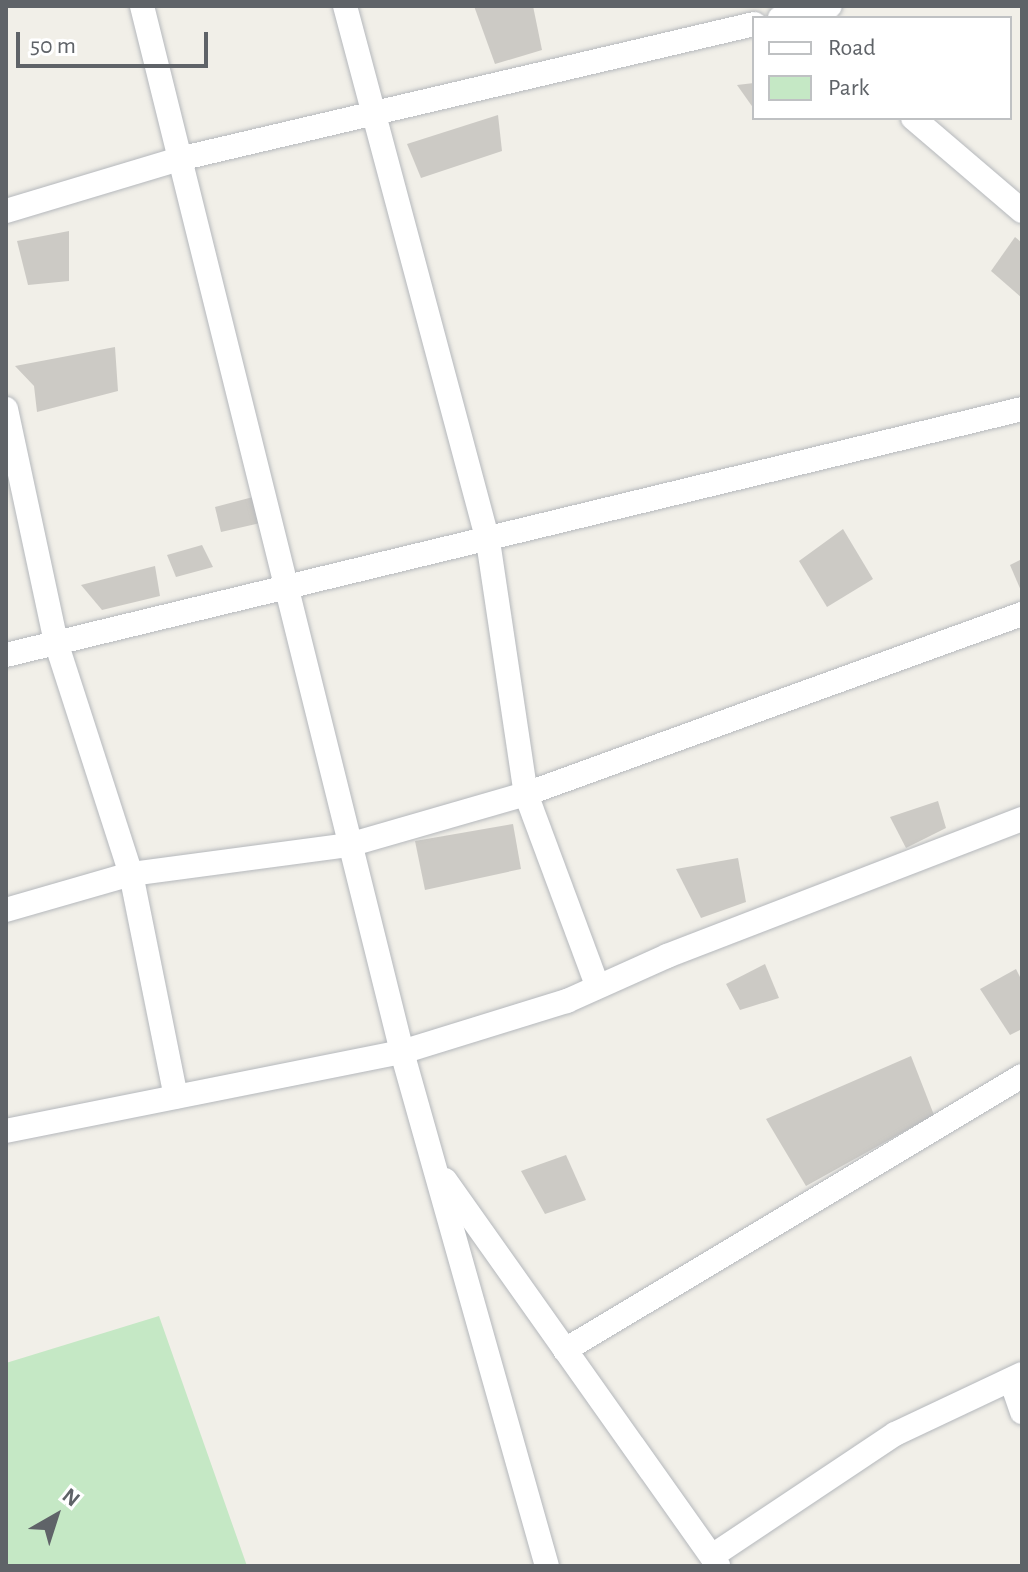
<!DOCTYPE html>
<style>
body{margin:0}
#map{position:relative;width:1028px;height:1572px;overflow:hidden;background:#f1efe8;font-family:"Alegreya Sans",sans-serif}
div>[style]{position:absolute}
.green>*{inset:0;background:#c5e8c5}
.building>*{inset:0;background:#cccac5}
.roads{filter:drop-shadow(0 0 2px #b5b8bc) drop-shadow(0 0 2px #b5b8bc)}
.street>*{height:24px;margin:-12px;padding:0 12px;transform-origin:12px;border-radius:12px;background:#fff}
span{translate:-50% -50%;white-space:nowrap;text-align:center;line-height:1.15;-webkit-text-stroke:8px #fff;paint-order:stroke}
.frame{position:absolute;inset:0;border:8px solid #5f6368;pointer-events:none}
.legend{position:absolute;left:752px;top:16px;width:260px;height:104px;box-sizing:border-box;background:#fff;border:2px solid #bfc1c3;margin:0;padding:10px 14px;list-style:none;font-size:24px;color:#5f6368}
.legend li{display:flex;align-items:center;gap:16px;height:40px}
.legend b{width:40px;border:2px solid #bfc1c3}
.north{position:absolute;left:16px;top:1476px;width:80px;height:80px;-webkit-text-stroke:6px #fff;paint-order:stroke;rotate:39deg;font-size:22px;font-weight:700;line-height:32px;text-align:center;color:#5f6368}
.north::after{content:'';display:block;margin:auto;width:28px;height:36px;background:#5f6368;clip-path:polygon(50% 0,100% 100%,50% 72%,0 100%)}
.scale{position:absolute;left:16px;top:32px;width:192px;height:36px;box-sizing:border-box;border:4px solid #5f6368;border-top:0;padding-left:10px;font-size:24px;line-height:28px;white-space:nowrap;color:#5f6368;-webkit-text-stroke:6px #fff;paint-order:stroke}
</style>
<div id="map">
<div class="green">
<div style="clip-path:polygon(159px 1316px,247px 1566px,6px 1566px,6px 1363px)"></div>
</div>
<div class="building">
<div style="clip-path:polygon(474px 6px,533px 6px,542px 50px,495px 64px)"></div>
<div style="clip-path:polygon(754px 83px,754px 109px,737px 85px)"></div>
<div style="clip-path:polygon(498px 115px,502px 151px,421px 178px,407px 144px)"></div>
<div style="clip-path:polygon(69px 231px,69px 281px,28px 285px,17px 241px)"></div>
<div style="clip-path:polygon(1015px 237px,1022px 243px,1022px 298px,991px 271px)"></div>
<div style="clip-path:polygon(115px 347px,118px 391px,37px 412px,34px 386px,15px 366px)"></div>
<div style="clip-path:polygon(253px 497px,260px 523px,221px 532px,215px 507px)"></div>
<div style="clip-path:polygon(843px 529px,873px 579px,827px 607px,799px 561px)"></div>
<div style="clip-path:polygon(202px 545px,213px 567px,176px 577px,167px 555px)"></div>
<div style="clip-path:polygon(1022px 559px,1022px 593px,1010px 565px)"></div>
<div style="clip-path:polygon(155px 566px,160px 596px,102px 610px,81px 585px)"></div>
<div style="clip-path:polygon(938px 801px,946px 828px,906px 848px,890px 817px)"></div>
<div style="clip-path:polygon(513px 824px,521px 869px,425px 890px,415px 841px)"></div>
<div style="clip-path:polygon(738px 858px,746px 902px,701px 918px,676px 869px)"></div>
<div style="clip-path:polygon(765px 964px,779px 998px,740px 1010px,726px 984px)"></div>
<div style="clip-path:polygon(1016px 969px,1022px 981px,1022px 1029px,1010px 1035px,980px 989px)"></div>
<div style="clip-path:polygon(911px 1056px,934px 1115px,806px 1186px,766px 1119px)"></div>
<div style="clip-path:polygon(566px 1155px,586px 1200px,545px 1214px,521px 1171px)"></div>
</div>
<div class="roads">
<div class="street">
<div style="left:142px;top:6px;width:1078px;rotate:76.04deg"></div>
<div style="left:402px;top:1052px;width:534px;rotate:74.25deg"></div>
<div style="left:345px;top:6px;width:554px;rotate:75.04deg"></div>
<div style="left:488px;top:541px;width:256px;rotate:81.5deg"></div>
<div style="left:526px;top:794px;width:204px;rotate:69.6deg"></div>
<div style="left:780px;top:18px;width:51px;rotate:-13.5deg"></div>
<div style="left:913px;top:118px;width:143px;rotate:40.5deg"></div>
<div style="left:6px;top:211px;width:181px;rotate:-16.7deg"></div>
<div style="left:179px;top:159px;width:591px;rotate:-13.21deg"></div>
<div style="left:6px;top:409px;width:238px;rotate:77.9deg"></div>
<div style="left:56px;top:642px;width:244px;rotate:72.1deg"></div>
<div style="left:131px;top:874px;width:227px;rotate:78.6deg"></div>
<div style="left:6px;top:655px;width:1045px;rotate:-13.61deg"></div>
<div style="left:6px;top:910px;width:130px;rotate:-16.1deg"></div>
<div style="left:131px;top:874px;width:220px;rotate:-7.6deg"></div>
<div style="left:349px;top:845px;width:184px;rotate:-16.1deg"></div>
<div style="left:526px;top:794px;width:528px;rotate:-19.95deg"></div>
<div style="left:6px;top:1131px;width:404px;rotate:-11.3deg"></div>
<div style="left:402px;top:1052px;width:173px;rotate:-17.2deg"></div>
<div style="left:567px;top:1001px;width:110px;rotate:-24.2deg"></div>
<div style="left:667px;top:956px;width:381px;rotate:-21.1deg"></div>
<div style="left:445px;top:1180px;width:473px;rotate:54.7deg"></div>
<div style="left:565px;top:1350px;width:533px;rotate:-30.95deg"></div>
<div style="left:1011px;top:1380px;width:34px;rotate:71deg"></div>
<div style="left:712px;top:1556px;width:220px;rotate:-33.7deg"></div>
<div style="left:895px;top:1434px;width:140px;rotate:-25.3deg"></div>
</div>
</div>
<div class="frame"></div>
<ul class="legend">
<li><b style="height:10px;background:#fff"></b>Road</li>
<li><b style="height:22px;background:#c5e8c5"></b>Park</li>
</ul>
<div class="north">N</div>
<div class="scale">50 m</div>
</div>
